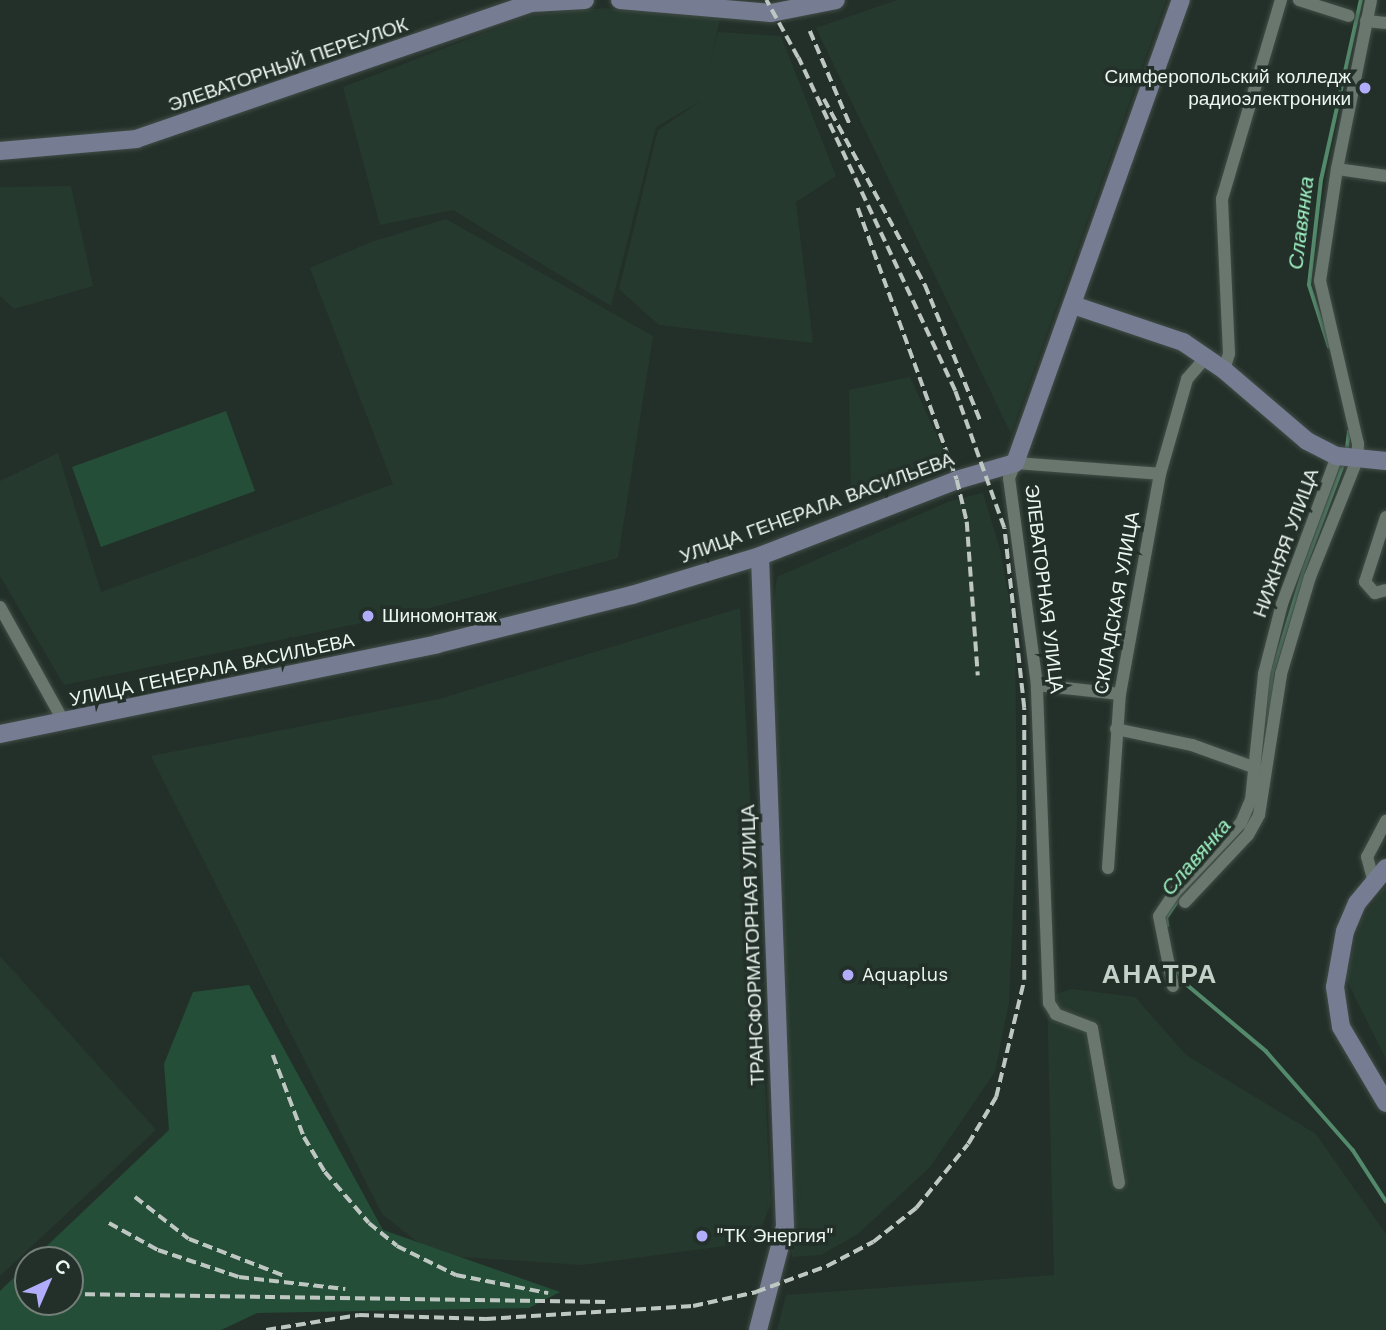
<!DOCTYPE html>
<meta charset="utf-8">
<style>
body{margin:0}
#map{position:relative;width:1386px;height:1330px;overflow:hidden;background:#233029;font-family:"Work Sans",sans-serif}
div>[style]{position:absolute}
.built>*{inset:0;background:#26392e}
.green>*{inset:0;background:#254e38}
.stream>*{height:3.5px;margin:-1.75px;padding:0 1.75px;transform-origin:1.75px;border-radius:1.75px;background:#548a6c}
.roads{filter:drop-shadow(0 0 2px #424d47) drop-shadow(0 0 2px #424d47)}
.street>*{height:12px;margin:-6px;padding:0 6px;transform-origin:6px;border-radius:6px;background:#69776e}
.secondary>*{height:18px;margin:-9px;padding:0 9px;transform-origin:9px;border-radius:9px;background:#767d93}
.rail>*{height:3.5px;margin-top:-1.75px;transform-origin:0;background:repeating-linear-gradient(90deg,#bec7c2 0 10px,transparent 0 15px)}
.dots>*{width:19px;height:19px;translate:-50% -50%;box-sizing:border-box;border:4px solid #233029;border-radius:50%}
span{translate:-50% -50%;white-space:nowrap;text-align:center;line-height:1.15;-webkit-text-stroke:7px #233029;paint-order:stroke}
.street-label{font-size:19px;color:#eef6f1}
.poi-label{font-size:19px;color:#eef6f1}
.right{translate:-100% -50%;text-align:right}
.left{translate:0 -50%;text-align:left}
.water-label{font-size:21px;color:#9ef1c2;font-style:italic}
.district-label{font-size:26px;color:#c2d2c8;font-weight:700;letter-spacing:2px}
.north{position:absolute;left:14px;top:1246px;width:70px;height:70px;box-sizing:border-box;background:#233029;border:2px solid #747f79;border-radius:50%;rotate:44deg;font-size:19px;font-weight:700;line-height:28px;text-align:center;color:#eef6f1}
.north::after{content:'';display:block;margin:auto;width:24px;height:32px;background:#b1adfa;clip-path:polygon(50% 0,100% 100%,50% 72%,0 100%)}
</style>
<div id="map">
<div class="built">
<div style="clip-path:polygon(897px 0,1166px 0,1011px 434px,816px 28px)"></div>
<div style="clip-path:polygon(604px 8px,720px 19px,710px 63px,718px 32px,781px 36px,836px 176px,796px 202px,813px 343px,659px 325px,619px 289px,658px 130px,701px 101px,656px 127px,611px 306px,453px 210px,380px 225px,343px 87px,534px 14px)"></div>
<div style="clip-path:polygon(71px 186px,93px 286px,14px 309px,0 296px,0 187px)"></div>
<div style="clip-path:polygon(446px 219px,653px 336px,618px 558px,419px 611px,64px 685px,0 576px,0 481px,58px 453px,101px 592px,393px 484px,310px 268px,371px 242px)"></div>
<div style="clip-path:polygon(910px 377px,950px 464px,851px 498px,849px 390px)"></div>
<div style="clip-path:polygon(983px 493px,1001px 553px,1015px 635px,1017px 818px,1009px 1002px,995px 1072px,930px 1167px,858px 1234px,821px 1255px,792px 1257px,774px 741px,772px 616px,777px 577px,950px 501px)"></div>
<div style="clip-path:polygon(740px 608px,771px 1204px,755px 1242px,582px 1265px,434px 1255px,382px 1214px,151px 756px,439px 699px)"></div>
<div style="clip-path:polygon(1386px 885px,1386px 1059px,1345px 977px,1362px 919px)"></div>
<div style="clip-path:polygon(0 956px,156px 1130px,0 1276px)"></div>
<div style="clip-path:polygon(1072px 989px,1135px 997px,1186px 1055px,1316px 1134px,1386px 1234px,1386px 1330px,777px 1330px,786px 1295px,1054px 1275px,1047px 997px)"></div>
</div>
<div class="green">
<div style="clip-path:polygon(226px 411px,255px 491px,101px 547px,72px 467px)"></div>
<div style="clip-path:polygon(249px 985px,383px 1230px,560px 1292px,529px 1308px,257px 1313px,221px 1330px,0 1330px,0 1291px,28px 1264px,28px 1302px,70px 1302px,70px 1260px,32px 1260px,169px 1130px,164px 1064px,193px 992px)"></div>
</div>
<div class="stream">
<div style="left:1329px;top:347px;width:65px;rotate:-107.9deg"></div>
<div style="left:1309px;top:285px;width:106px;rotate:-83.5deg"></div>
<div style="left:1321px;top:180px;width:184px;rotate:-77.5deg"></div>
<div style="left:1347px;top:448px;width:16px;rotate:-83deg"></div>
<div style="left:1268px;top:722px;width:48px;rotate:-85.2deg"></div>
<div style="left:1272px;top:674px;width:113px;rotate:-73deg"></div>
<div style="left:1305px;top:566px;width:108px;rotate:-69.4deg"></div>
<div style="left:1190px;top:885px;width:59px;rotate:-45deg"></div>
<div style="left:1167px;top:926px;width:8px;rotate:-97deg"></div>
<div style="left:1166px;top:918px;width:34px;rotate:-56deg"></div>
<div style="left:1173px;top:961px;width:25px;rotate:61deg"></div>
<div style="left:1185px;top:983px;width:106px;rotate:40deg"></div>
<div style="left:1266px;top:1051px;width:132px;rotate:48.7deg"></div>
<div style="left:1353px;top:1150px;width:61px;rotate:57.1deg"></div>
</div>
<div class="roads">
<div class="street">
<div style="left:1299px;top:0;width:52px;rotate:17.7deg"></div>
<div style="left:1366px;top:21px;width:20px;rotate:6deg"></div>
<div style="left:1337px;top:169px;width:49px;rotate:8.1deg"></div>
<div style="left:1224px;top:370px;width:17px;rotate:-73deg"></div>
<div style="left:1229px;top:354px;width:155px;rotate:-92.6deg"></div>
<div style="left:1222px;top:199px;width:208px;rotate:-73.5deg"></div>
<div style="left:1386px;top:517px;width:68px;rotate:107.9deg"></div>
<div style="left:1365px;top:582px;width:15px;rotate:48deg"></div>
<div style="left:1375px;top:593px;width:11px;rotate:-15deg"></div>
<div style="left:0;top:607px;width:132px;rotate:60.9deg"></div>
<div style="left:1037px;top:685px;width:83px;rotate:6.2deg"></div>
<div style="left:1116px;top:729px;width:78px;rotate:11.9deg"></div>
<div style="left:1192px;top:745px;width:68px;rotate:19.8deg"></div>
<div style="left:1108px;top:868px;width:174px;rotate:-86.1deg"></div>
<div style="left:1120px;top:694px;width:224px;rotate:-79.7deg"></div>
<div style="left:1160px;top:474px;width:99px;rotate:-74.1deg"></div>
<div style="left:1187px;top:379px;width:29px;rotate:-49deg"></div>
<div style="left:1373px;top:879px;width:23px;rotate:-105deg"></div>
<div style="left:1367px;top:857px;width:41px;rotate:-62.2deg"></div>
<div style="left:1185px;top:902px;width:92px;rotate:-46.8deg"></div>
<div style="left:1248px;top:835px;width:23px;rotate:-61deg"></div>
<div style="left:1259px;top:815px;width:143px;rotate:-81.1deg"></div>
<div style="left:1281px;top:674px;width:101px;rotate:-73.4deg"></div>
<div style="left:1310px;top:577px;width:126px;rotate:-68.1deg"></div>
<div style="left:1357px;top:460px;width:16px;rotate:-86deg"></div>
<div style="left:1358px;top:444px;width:167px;rotate:-103.1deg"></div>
<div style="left:1320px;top:281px;width:113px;rotate:-81.4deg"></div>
<div style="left:1337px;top:169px;width:172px;rotate:-78.6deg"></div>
<div style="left:1173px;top:986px;width:71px;rotate:-101.3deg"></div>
<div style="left:1159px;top:916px;width:29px;rotate:-56deg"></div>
<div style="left:1175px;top:892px;width:95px;rotate:-46.3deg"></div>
<div style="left:1241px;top:823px;width:25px;rotate:-67deg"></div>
<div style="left:1251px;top:800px;width:127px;rotate:-84.1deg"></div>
<div style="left:1264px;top:674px;width:72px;rotate:-75.6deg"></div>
<div style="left:1282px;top:604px;width:158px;rotate:-69.6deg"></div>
<div style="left:1119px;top:1183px;width:157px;rotate:-99.9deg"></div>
<div style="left:1092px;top:1028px;width:39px;rotate:-159deg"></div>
<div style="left:1056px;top:1014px;width:13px;rotate:-122deg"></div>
<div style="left:1049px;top:1003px;width:318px;rotate:-92.2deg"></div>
<div style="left:1037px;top:685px;width:209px;rotate:-97.7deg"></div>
<div style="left:1009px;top:478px;width:16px;rotate:-68deg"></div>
<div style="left:1015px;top:463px;width:145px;rotate:4.3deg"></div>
</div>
<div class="secondary">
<div style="left:620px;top:0;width:152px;rotate:4.9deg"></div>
<div style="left:771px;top:13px;width:66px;rotate:-11.3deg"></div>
<div style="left:0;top:151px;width:137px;rotate:-5deg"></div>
<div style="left:136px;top:139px;width:418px;rotate:-19deg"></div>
<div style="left:531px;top:3px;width:54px;rotate:-3.2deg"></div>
<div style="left:1073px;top:305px;width:116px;rotate:18.6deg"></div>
<div style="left:1183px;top:342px;width:50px;rotate:34.3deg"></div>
<div style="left:1224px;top:370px;width:109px;rotate:40.5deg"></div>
<div style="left:1307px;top:441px;width:34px;rotate:27deg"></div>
<div style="left:1337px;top:456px;width:49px;rotate:5.8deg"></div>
<div style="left:0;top:734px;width:446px;rotate:-11.6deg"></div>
<div style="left:437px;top:644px;width:201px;rotate:-14.1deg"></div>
<div style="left:632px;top:595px;width:134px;rotate:-16.9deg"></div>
<div style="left:760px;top:556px;width:211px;rotate:-21.1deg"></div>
<div style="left:957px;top:480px;width:60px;rotate:-16.3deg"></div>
<div style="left:1015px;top:463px;width:492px;rotate:-70.3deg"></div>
<div style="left:1386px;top:868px;width:45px;rotate:129.6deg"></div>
<div style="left:1357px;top:903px;width:30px;rotate:113deg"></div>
<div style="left:1345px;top:931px;width:57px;rotate:100.1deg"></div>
<div style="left:1335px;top:987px;width:40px;rotate:81.5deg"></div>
<div style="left:1341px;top:1027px;width:88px;rotate:59.4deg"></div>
<div style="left:758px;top:1330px;width:107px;rotate:-75.4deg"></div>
<div style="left:785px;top:1226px;width:670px;rotate:-92.14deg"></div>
</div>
</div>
<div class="rail">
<div style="left:810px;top:31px;width:104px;rotate:66.9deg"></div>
<div style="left:824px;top:99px;width:212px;rotate:61.5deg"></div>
<div style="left:925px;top:285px;width:148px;rotate:67.8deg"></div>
<div style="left:858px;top:208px;width:289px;rotate:70deg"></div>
<div style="left:957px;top:480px;width:43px;rotate:76.6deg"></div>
<div style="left:967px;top:522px;width:154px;rotate:85.9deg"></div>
<div style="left:273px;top:1055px;width:88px;rotate:69.3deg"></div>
<div style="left:304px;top:1137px;width:41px;rotate:59deg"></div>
<div style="left:325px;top:1172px;width:67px;rotate:49.2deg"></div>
<div style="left:369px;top:1223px;width:36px;rotate:39deg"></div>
<div style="left:397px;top:1246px;width:66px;rotate:26.2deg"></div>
<div style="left:456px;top:1275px;width:94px;rotate:11.1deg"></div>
<div style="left:135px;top:1197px;width:68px;rotate:37.9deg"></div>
<div style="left:189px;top:1239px;width:103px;rotate:21.1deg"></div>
<div style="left:109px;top:1223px;width:56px;rotate:28.9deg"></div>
<div style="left:158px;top:1250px;width:85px;rotate:18.4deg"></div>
<div style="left:239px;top:1277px;width:107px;rotate:6.5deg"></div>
<div style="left:70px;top:1294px;width:539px;rotate:0.85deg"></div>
<div style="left:266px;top:1330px;width:94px;rotate:-9.2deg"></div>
<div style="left:359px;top:1315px;width:127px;rotate:1.8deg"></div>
<div style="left:486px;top:1319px;width:207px;rotate:-3.6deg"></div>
<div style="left:693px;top:1306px;width:65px;rotate:-12.5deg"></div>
<div style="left:756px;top:1292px;width:76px;rotate:-20.1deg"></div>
<div style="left:827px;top:1266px;width:52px;rotate:-27.6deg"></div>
<div style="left:873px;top:1242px;width:55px;rotate:-38.3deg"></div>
<div style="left:916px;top:1208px;width:82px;rotate:-50.9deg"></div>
<div style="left:968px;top:1144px;width:55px;rotate:-59.2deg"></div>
<div style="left:996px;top:1097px;width:120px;rotate:-76.5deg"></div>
<div style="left:1024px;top:980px;width:272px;rotate:-90deg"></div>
<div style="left:1024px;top:708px;width:181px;rotate:-96.3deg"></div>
<div style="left:1004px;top:528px;width:145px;rotate:-109.7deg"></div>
<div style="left:955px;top:391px;width:368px;rotate:-115.2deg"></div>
<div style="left:798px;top:58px;width:66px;rotate:-118.9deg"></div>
</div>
<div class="dots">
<div style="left:1365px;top:88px;background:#b1adfa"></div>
<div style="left:368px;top:616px;background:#b1adfa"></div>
<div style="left:848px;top:975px;background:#b1adfa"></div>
<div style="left:702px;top:1236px;background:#b1adfa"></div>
</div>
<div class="street-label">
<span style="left:288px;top:65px;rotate:-19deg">ЭЛЕВАТОРНЫЙ ПЕРЕУЛОК</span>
<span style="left:817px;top:508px;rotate:-20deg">УЛИЦА ГЕНЕРАЛА ВАСИЛЬЕВА</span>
<span style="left:1286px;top:543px;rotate:-70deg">НИЖНЯЯ УЛИЦА</span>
<span style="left:1044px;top:589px;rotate:83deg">ЭЛЕВАТОРНАЯ УЛИЦА</span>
<span style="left:1117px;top:603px;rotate:-80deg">СКЛАДСКАЯ УЛИЦА</span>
<span style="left:212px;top:670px;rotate:-12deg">УЛИЦА ГЕНЕРАЛА ВАСИЛЬЕВА</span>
<span style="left:753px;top:945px;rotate:-92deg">ТРАНСФОРМАТОРНАЯ УЛИЦА</span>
</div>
<div class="poi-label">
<span class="right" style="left:1351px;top:88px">Симферопольский колледж<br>радиоэлектроники</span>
<span class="left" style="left:382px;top:616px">Шиномонтаж</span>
<span class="left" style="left:862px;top:975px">Aquaplus</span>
<span class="left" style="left:716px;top:1236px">"ТК Энергия"</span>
</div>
<div class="water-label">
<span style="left:1301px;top:223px;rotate:-83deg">Славянка</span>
<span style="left:1196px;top:857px;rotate:-49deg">Славянка</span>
</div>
<div class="district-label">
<span style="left:1160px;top:975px">АНАТРА</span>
</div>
<div class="north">С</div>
</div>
